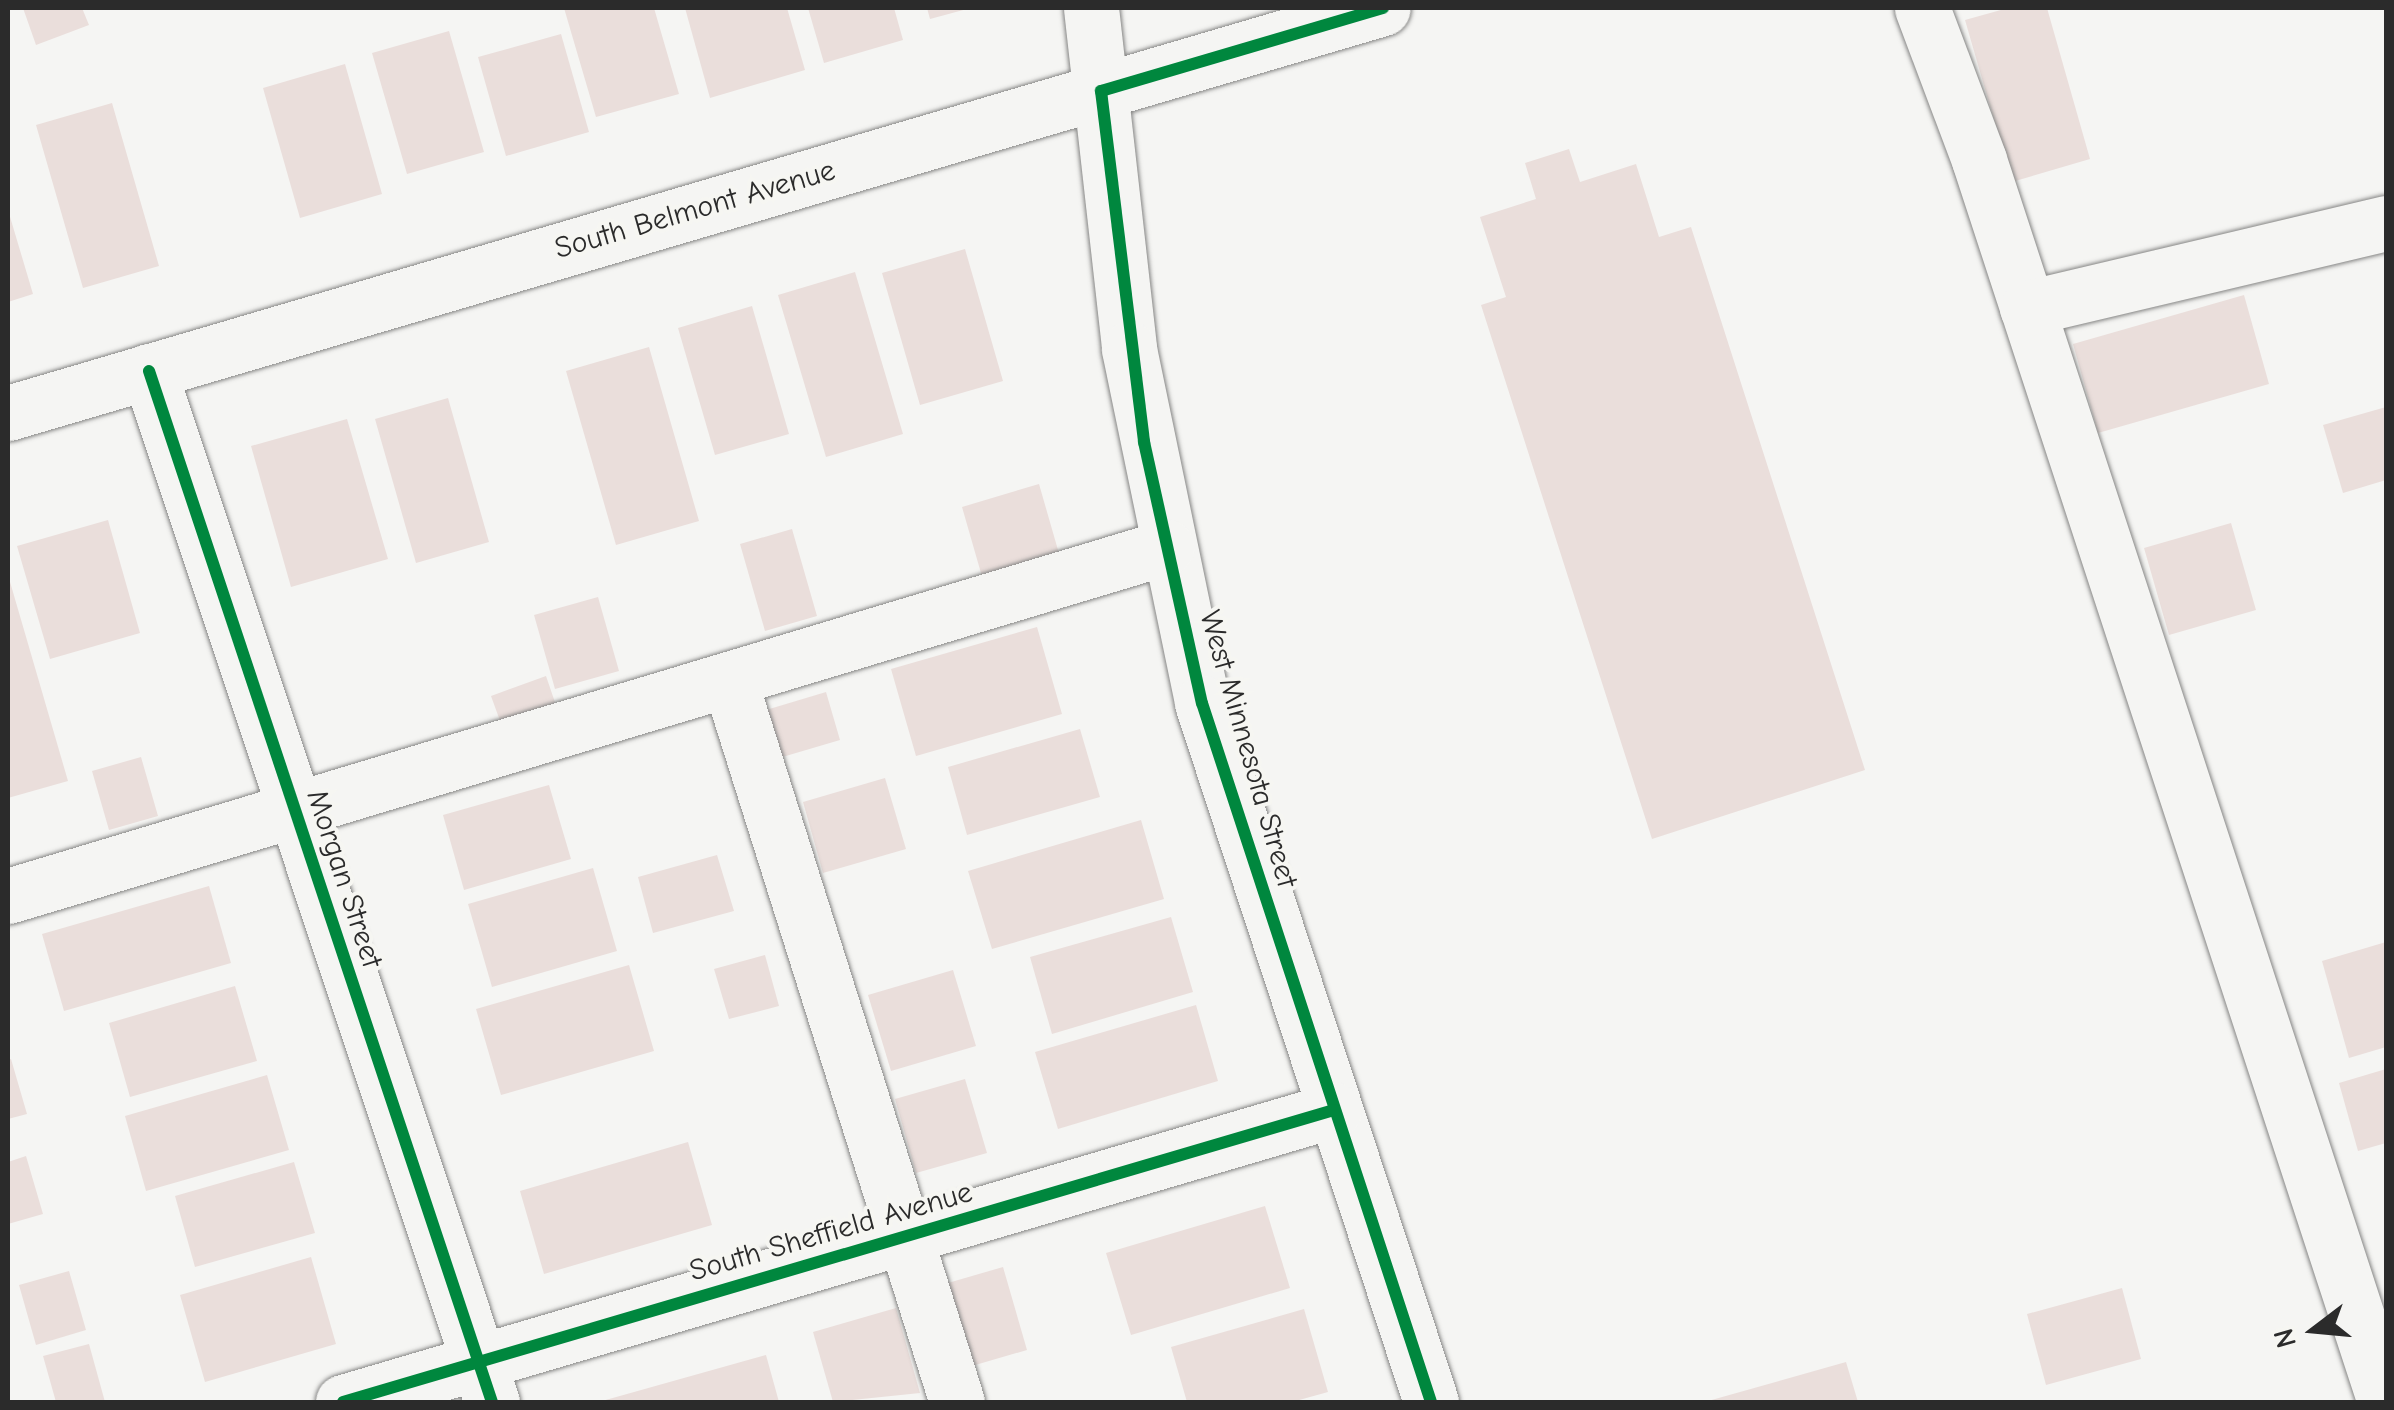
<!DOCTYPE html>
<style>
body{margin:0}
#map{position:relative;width:2394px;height:1410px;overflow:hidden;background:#f5f5f3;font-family:"Comic Neue",sans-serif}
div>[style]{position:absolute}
.building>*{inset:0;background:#eadedb}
.roads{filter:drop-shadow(0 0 2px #868685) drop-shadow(0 0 2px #868685)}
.minor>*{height:55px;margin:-27.5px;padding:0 27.5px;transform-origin:27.5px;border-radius:27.5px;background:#f5f5f3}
.major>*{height:55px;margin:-27.5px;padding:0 27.5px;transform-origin:27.5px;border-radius:27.5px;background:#f5f5f3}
.cycleway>*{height:12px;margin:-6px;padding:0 6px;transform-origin:6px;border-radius:6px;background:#00873e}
span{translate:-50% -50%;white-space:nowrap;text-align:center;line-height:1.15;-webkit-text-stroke:8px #f6f6f2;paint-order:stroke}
.street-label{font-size:30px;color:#2b2b2b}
.frame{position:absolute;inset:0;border:10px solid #2b2b2b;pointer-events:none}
.north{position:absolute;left:2264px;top:1280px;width:100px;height:100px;-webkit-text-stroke:8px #f6f6f2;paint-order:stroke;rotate:254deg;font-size:28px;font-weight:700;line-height:40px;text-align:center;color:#2b2b2b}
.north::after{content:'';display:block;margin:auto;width:35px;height:45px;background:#2b2b2b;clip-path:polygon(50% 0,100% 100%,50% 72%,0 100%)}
</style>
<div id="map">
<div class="building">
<div style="clip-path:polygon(23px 8px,82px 8px,89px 25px,36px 45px)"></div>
<div style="clip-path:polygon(564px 8px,654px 8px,679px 94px,596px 117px)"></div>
<div style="clip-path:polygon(685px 8px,787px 8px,805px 70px,710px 98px)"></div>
<div style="clip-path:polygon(808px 8px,894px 8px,903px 40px,824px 63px)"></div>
<div style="clip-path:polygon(927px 8px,966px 8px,967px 9px,930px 19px)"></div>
<div style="clip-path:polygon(2008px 8px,2047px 8px,2090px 159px,2012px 182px,1965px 20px)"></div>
<div style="clip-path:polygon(449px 31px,484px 152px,407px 174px,372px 53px)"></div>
<div style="clip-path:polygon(561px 34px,589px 132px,506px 156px,478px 57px)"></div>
<div style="clip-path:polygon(345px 64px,382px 194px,300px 218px,263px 88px)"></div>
<div style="clip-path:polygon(112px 103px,159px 266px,83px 288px,36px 125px)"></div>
<div style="clip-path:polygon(1569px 149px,1580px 182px,1636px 164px,1659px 237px,1691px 227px,1865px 770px,1652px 839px,1481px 305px,1506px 297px,1480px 217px,1536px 199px,1525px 163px)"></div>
<div style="clip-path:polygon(8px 210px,33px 294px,8px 302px)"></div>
<div style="clip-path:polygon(965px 249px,1003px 381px,920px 405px,882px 273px)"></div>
<div style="clip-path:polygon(855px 272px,903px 434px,826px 457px,778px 295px)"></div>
<div style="clip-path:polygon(2244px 295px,2269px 384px,2098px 433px,2073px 344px)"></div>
<div style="clip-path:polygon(752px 306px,789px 434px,715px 455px,678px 328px)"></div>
<div style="clip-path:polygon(649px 347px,699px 521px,616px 545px,566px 371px)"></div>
<div style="clip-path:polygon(448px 398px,489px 542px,416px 563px,375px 419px)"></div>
<div style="clip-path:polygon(2386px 407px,2386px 480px,2343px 493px,2323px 425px)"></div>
<div style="clip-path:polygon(347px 419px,388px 559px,291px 587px,251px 446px)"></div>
<div style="clip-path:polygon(1039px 484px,1060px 557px,983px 580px,962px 507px)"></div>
<div style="clip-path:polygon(108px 520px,140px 633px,50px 659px,17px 546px)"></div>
<div style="clip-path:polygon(2231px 523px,2256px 610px,2169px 635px,2144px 548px)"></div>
<div style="clip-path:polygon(792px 529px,817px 616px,765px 631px,740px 544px)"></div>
<div style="clip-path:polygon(8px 575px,68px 781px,8px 798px)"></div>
<div style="clip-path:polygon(598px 597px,619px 671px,555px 689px,534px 615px)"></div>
<div style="clip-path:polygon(1037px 627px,1062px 714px,916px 756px,891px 669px)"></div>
<div style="clip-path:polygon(546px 676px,561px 720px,507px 740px,491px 696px)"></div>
<div style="clip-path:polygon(826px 692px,840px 740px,779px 758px,766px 710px)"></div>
<div style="clip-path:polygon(1080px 729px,1100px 797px,967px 835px,948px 767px)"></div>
<div style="clip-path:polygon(141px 757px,158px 816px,109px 830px,92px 771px)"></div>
<div style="clip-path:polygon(885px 778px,906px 849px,823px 873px,803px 802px)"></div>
<div style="clip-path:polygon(549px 785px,571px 859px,464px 890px,443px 815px)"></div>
<div style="clip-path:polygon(1141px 820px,1164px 899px,992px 949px,968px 871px)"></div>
<div style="clip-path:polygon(717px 855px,734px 911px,653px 933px,638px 877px)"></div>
<div style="clip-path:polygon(593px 868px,617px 951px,492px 987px,468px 904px)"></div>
<div style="clip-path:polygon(209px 886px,231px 963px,64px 1011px,42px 934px)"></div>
<div style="clip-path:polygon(1171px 917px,1193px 992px,1052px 1034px,1030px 957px)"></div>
<div style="clip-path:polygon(2386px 942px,2386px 1047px,2349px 1058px,2322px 961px)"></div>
<div style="clip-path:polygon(765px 955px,779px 1006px,729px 1019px,714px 969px)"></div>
<div style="clip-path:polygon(629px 965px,654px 1051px,501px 1095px,476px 1009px)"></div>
<div style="clip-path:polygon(953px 970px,976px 1046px,891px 1071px,868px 995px)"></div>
<div style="clip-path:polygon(235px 986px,257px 1061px,130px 1097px,109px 1023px)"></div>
<div style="clip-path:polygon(1196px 1005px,1218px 1081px,1058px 1129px,1035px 1052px)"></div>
<div style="clip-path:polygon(11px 1059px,27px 1114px,8px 1119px,8px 1060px)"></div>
<div style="clip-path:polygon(2386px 1069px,2386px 1143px,2358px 1151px,2339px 1083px)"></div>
<div style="clip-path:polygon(267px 1075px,289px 1150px,146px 1191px,125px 1116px)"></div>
<div style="clip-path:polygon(965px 1079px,987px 1153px,916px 1173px,895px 1099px)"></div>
<div style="clip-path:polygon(688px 1142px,712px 1225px,544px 1274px,520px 1191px)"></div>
<div style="clip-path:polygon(26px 1156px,43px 1214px,8px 1224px,8px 1162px)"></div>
<div style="clip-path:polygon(294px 1162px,315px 1233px,195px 1267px,175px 1196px)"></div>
<div style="clip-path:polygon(1265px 1206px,1290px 1288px,1131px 1335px,1106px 1253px)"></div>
<div style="clip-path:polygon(311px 1257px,336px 1344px,205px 1382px,180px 1295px)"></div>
<div style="clip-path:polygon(1003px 1267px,1027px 1350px,965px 1368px,941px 1285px)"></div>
<div style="clip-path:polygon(69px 1271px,86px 1330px,36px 1345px,19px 1285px)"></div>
<div style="clip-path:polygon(2122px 1288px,2141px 1359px,2046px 1385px,2027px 1314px)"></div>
<div style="clip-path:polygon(896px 1308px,920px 1393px,833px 1402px,813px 1332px)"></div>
<div style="clip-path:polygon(1304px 1309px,1328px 1392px,1292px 1402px,1187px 1402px,1171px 1347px)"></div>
<div style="clip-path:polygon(89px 1344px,105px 1402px,56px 1402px,43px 1356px)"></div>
<div style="clip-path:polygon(766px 1355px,779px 1402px,602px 1402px,602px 1401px)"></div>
<div style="clip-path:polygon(1846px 1362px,1858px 1402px,1708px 1402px,1708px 1401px)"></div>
</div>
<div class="roads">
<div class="minor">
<div style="left:1091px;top:8px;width:343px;rotate:83.6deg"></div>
<div style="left:1129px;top:349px;width:361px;rotate:78.3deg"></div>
<div style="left:1202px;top:703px;width:736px;rotate:71.86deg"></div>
<div style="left:1922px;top:8px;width:162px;rotate:69.4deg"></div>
<div style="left:1979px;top:160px;width:1307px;rotate:71.9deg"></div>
<div style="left:2027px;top:308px;width:369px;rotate:-13.3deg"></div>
<div style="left:149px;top:371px;width:1087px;rotate:71.6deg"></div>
<div style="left:729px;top:679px;width:758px;rotate:72.5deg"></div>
<div style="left:8px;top:896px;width:1210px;rotate:-16.76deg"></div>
<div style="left:343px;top:1402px;width:1033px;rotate:-16.42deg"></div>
</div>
<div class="major">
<div style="left:8px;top:413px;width:1433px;rotate:-16.41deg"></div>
</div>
</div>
<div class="cycleway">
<div style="left:1383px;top:8px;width:294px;rotate:163.6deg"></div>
<div style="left:1101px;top:91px;width:354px;rotate:83deg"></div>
<div style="left:1144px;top:442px;width:267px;rotate:77.5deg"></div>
<div style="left:1202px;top:703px;width:736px;rotate:71.86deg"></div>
<div style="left:149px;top:371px;width:1087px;rotate:71.6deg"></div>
<div style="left:343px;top:1402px;width:1033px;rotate:-16.42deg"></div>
</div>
<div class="street-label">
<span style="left:695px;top:210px;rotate:-16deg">South Belmont Avenue</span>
<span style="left:1248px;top:749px;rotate:74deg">West Minnesota Street</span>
<span style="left:344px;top:879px;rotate:72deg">Morgan Street</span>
<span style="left:831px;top:1232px;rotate:-16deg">South Sheffield Avenue</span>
</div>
<div class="frame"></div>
<div class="north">N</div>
</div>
